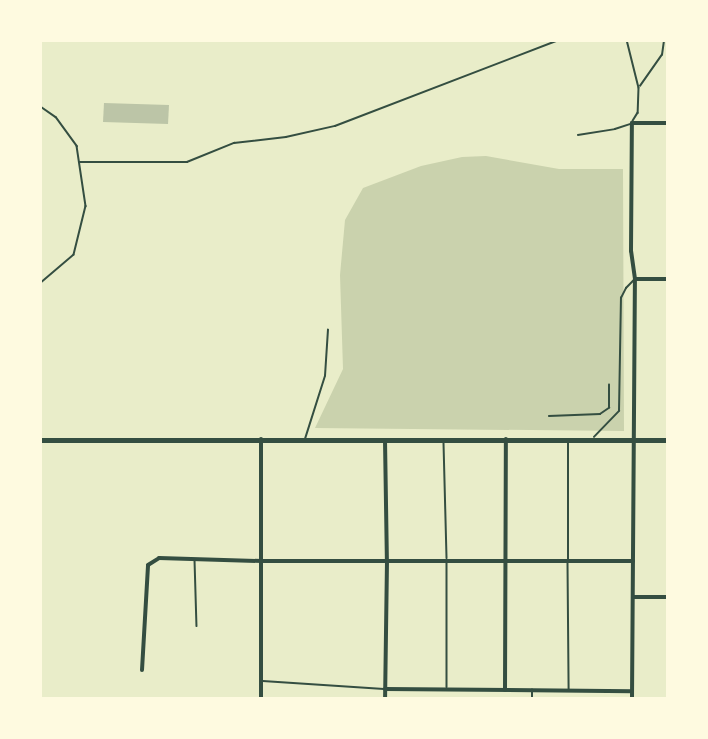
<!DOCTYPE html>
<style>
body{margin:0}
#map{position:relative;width:708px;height:739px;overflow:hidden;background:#e9edc9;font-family:Montserrat,sans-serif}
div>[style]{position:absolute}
.green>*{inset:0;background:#cad2ad}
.building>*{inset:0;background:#bcc5a7}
.path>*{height:1.5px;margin:-0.75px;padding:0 0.75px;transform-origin:0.75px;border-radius:0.75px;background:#344e41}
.service>*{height:1.5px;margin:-0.75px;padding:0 0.75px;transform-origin:0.75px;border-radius:0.75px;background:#344e41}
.minor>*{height:4px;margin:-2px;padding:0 2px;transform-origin:2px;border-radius:2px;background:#344e41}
.secondary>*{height:5px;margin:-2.5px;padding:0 2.5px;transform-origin:2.5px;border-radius:2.5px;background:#344e41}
span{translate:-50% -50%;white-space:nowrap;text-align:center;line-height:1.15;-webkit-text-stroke:6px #fefae0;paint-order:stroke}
.frame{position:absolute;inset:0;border:42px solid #fefae0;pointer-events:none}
</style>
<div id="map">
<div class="green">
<div style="clip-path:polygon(486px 156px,559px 169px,623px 169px,624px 431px,315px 428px,343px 369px,340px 275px,345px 220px,363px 188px,421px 166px,462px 157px)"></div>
</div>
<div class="building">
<div style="clip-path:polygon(104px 103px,169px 105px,168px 124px,103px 122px)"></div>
</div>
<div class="path">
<div style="left:549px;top:416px;width:51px;rotate:-2.2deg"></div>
<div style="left:600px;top:414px;width:11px;rotate:-34deg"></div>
<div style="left:609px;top:408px;width:23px;rotate:-90deg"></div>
</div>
<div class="service">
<div style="left:627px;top:40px;width:49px;rotate:76deg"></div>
<div style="left:639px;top:88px;width:25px;rotate:92deg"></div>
<div style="left:638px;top:113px;width:9px;rotate:122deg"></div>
<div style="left:640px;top:86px;width:38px;rotate:-55deg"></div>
<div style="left:662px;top:55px;width:15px;rotate:-82deg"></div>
<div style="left:40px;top:106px;width:19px;rotate:35deg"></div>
<div style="left:56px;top:117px;width:36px;rotate:54deg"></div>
<div style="left:77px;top:146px;width:61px;rotate:81.5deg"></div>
<div style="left:86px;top:206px;width:50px;rotate:103.8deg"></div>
<div style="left:74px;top:255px;width:45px;rotate:139.5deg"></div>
<div style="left:578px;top:135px;width:37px;rotate:-9deg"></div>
<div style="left:615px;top:129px;width:16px;rotate:-18deg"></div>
<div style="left:79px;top:162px;width:108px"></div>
<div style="left:187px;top:162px;width:51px;rotate:-22deg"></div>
<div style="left:234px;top:143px;width:52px;rotate:-6.6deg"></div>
<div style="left:286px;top:137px;width:50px;rotate:-12.7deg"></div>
<div style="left:335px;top:126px;width:240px;rotate:-21deg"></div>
<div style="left:594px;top:437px;width:36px;rotate:-46deg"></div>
<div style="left:619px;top:411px;width:113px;rotate:-89deg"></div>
<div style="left:621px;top:298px;width:11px;rotate:-63deg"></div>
<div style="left:626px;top:288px;width:11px;rotate:-45deg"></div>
<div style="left:305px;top:439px;width:66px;rotate:-72.4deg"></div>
<div style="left:325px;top:376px;width:46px;rotate:-86.3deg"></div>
<div style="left:444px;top:443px;width:115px;rotate:88.5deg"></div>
<div style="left:568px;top:559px;width:116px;rotate:-90deg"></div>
<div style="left:195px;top:560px;width:66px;rotate:88.3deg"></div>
<div style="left:447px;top:563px;width:124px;rotate:90deg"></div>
<div style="left:568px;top:563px;width:127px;rotate:89.5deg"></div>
<div style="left:263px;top:681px;width:121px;rotate:3.8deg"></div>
<div style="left:532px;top:698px;width:8px;rotate:-90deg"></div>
</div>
<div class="minor">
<div style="left:635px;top:279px;width:33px"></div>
<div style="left:261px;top:439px;width:259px;rotate:90deg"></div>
<div style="left:385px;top:440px;width:121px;rotate:89.1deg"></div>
<div style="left:387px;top:561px;width:137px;rotate:90.8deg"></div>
<div style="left:633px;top:597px;width:35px"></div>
<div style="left:142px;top:670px;width:105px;rotate:-86.7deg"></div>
<div style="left:148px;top:565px;width:13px;rotate:-32deg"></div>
<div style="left:159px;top:558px;width:104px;rotate:1.7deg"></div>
<div style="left:263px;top:561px;width:370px"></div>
<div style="left:385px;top:689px;width:247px;rotate:0.5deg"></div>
<div style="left:505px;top:690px;width:251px;rotate:-89.8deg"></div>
<div style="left:632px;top:698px;width:419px;rotate:-89.6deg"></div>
<div style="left:635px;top:279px;width:28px;rotate:-98deg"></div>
<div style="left:631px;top:251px;width:128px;rotate:-89.6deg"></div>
<div style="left:632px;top:123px;width:36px"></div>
</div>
<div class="secondary">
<div style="left:40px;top:440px;width:628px"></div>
</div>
<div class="frame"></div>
</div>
